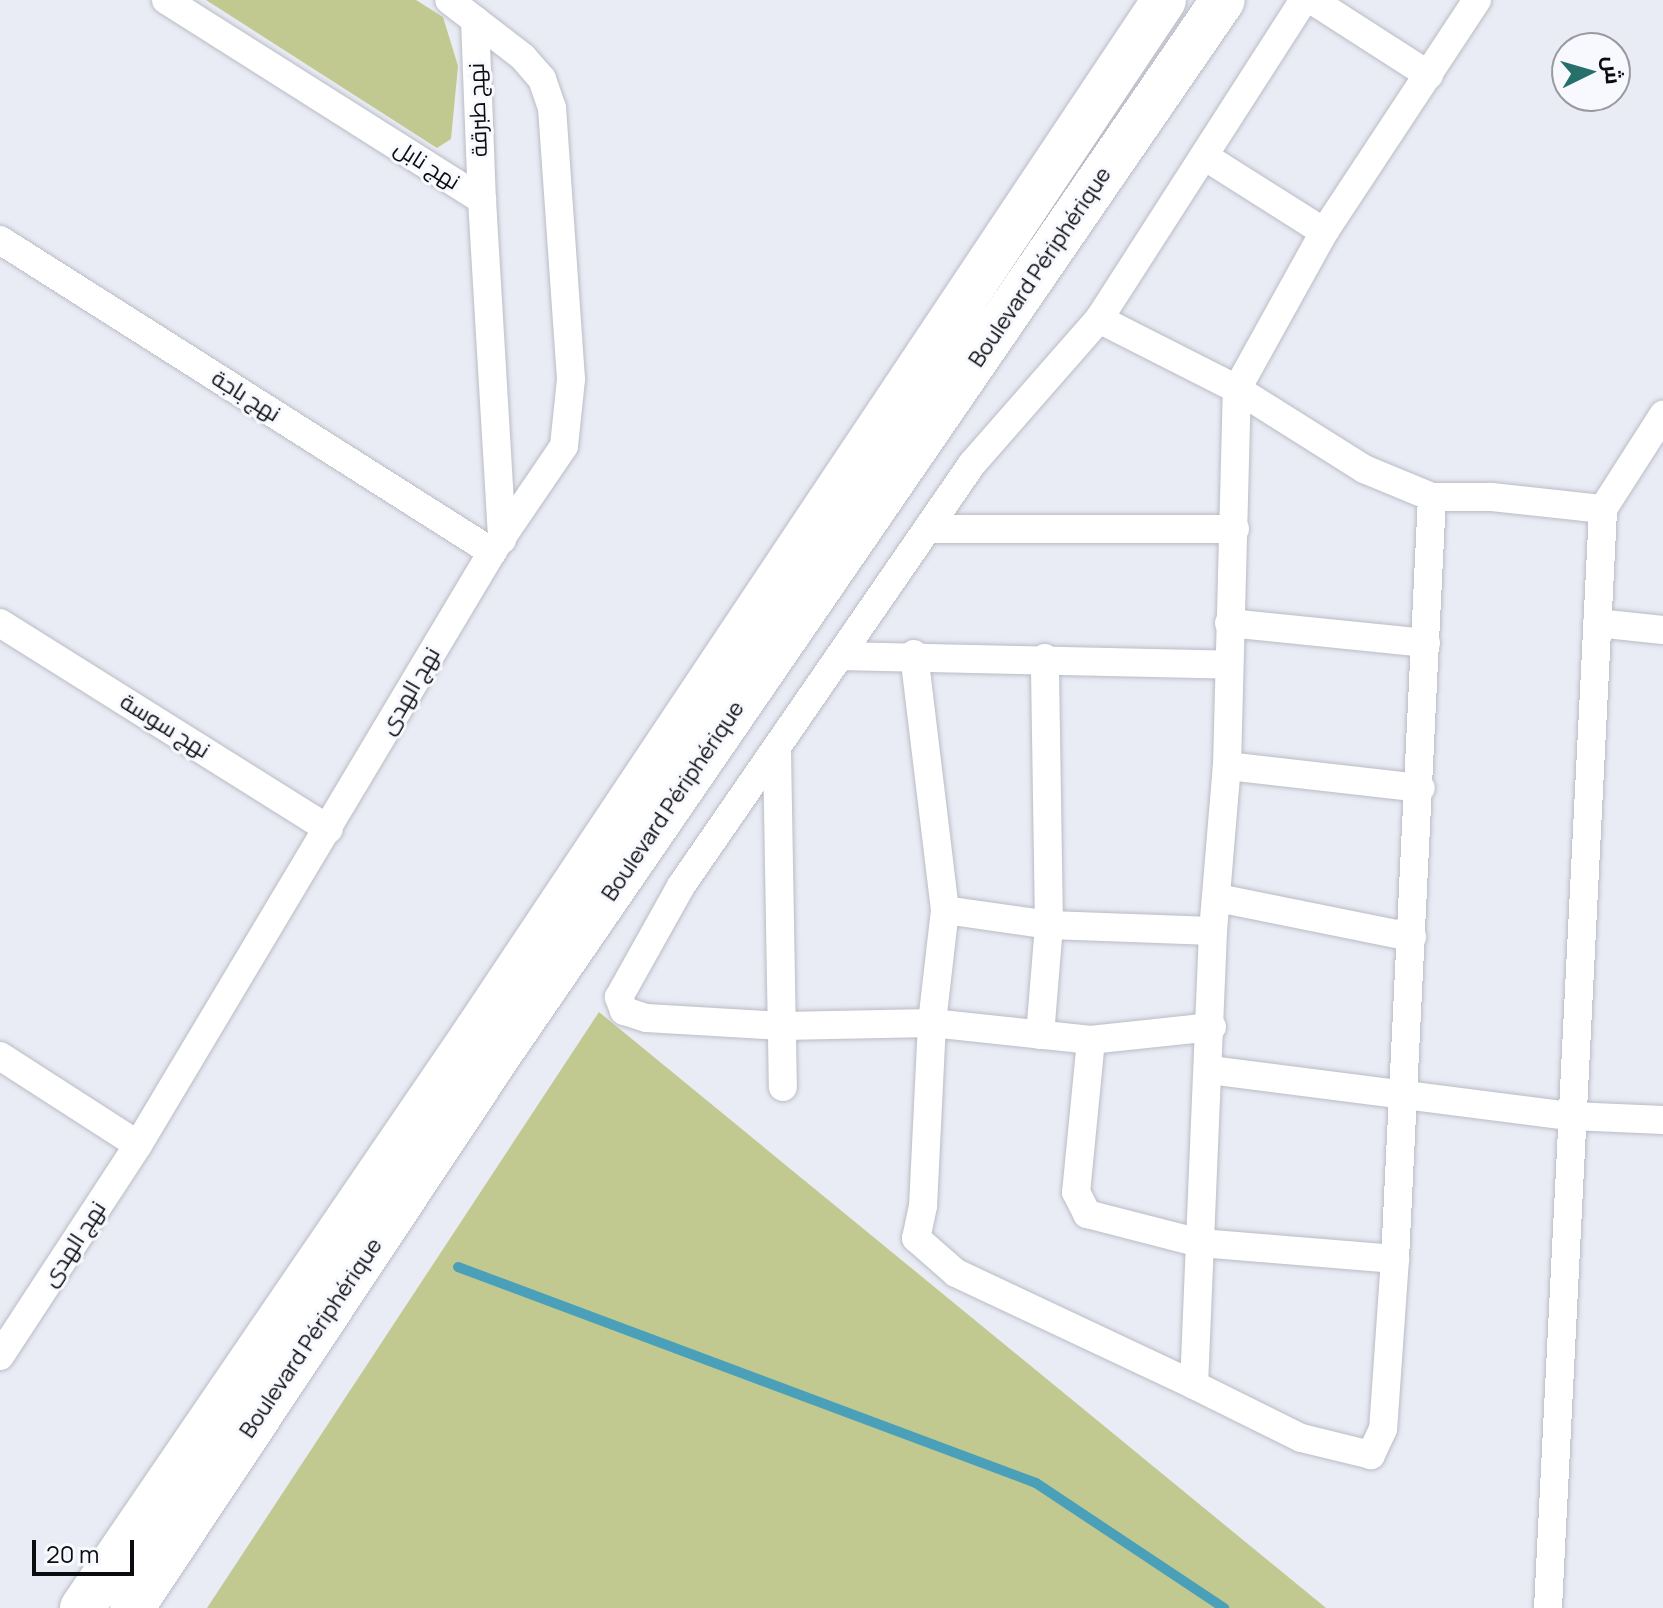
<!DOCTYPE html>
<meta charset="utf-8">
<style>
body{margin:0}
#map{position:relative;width:1663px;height:1608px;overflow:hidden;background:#e9ecf5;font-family:Manrope,Cairo,sans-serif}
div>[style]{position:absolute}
.green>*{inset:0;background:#c1c990}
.stream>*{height:10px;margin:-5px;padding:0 5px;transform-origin:5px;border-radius:5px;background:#4aa0b8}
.roads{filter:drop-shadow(0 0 2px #babcc5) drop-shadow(0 0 2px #babcc5)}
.street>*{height:28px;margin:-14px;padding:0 14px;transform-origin:14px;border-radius:14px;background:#fff}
.highway>*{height:44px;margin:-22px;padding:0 22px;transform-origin:22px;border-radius:22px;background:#fff}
span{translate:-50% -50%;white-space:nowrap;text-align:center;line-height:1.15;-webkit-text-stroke:6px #f8f9ff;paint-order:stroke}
.street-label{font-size:22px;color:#0b0c0f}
.north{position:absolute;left:1551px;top:32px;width:80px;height:80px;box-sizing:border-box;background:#f8f9ff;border:2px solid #999a9f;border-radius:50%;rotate:85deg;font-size:22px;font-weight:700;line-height:32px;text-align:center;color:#0b0c0f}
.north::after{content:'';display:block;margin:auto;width:28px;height:36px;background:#26706c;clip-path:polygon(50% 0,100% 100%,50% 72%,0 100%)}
.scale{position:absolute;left:32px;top:1540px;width:102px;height:36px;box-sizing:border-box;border:4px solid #0b0c0f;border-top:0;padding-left:10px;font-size:24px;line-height:28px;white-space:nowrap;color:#0b0c0f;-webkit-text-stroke:6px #f8f9ff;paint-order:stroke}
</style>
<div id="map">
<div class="green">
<div style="clip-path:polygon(206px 0,416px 0,443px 17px,458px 66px,451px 139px,437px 148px)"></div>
<div style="clip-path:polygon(599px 1012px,1326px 1608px,207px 1608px)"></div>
</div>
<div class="stream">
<div style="left:458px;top:1267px;width:617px;rotate:20.49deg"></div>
<div style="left:1036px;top:1483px;width:226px;rotate:33.6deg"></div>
</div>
<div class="roads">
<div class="street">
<div style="left:166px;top:0;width:374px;rotate:32.3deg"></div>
<div style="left:482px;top:200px;width:340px;rotate:86.6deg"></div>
<div style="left:1312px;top:0;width:139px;rotate:32.7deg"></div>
<div style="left:475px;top:20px;width:180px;rotate:87.8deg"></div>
<div style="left:1204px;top:156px;width:142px;rotate:32.3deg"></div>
<div style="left:0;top:240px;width:583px;rotate:32.38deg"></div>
<div style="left:1099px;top:319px;width:155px;rotate:26.9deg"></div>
<div style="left:1237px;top:389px;width:150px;rotate:32.2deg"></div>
<div style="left:1364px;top:469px;width:74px;rotate:22.4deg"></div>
<div style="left:1432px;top:497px;width:60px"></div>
<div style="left:1492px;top:497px;width:112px;rotate:6.2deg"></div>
<div style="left:1432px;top:497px;width:763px;rotate:92.78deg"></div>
<div style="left:1395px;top:1259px;width:170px;rotate:94deg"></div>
<div style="left:1383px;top:1429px;width:29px;rotate:115deg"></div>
<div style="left:1371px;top:1455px;width:72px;rotate:-166.3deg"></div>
<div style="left:1301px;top:1438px;width:119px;rotate:-153.6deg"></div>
<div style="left:1194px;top:1385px;width:454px;rotate:-87.6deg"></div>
<div style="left:1213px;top:931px;width:166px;rotate:-85.2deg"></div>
<div style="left:1227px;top:766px;width:377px;rotate:-88.5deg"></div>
<div style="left:1237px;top:389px;width:179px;rotate:-61deg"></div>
<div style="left:1324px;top:232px;width:278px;rotate:-56.6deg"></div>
<div style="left:931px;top:529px;width:304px"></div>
<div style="left:0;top:623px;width:388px;rotate:32.1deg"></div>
<div style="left:1229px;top:623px;width:198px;rotate:5.8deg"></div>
<div style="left:1597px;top:623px;width:66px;rotate:6.1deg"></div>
<div style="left:914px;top:654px;width:258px;rotate:83.1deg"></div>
<div style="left:945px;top:910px;width:114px;rotate:96.6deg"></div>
<div style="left:932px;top:1023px;width:183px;rotate:92.8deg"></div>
<div style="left:923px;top:1206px;width:33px;rotate:102deg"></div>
<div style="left:916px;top:1238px;width:53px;rotate:41.2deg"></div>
<div style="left:956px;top:1273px;width:263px;rotate:25.2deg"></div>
<div style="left:841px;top:656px;width:388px;rotate:1.3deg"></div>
<div style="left:777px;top:751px;width:336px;rotate:89deg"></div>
<div style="left:1227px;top:766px;width:195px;rotate:6.5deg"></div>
<div style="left:1218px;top:898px;width:198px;rotate:11.4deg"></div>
<div style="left:945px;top:910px;width:105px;rotate:8.2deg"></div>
<div style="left:1049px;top:925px;width:164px;rotate:2.1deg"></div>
<div style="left:1212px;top:1027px;width:122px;rotate:173.9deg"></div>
<div style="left:1091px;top:1040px;width:160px;rotate:-173.9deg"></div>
<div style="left:932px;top:1023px;width:150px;rotate:178.9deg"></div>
<div style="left:782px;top:1026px;width:136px;rotate:-176.6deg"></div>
<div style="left:646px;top:1018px;width:23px;rotate:-162deg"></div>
<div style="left:624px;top:1011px;width:15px;rotate:-110deg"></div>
<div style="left:619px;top:997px;width:127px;rotate:-60.8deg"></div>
<div style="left:681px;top:886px;width:513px;rotate:-55.41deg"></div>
<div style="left:972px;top:464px;width:193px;rotate:-48.8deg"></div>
<div style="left:1099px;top:319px;width:379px;rotate:-57.3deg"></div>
<div style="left:1040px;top:1035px;width:110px;rotate:-85.3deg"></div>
<div style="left:1049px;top:925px;width:267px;rotate:-90.9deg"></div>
<div style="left:1091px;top:1040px;width:153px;rotate:95.6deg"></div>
<div style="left:1076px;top:1192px;width:25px;rotate:63deg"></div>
<div style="left:1087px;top:1214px;width:117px;rotate:14.4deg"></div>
<div style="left:1200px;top:1243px;width:196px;rotate:4.7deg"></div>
<div style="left:0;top:1056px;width:164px;rotate:32.8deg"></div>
<div style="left:1210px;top:1070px;width:364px;rotate:7.3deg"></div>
<div style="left:1571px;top:1116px;width:92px;rotate:2.5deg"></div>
<div style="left:0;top:1356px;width:252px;rotate:-56.8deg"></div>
<div style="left:138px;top:1145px;width:691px;rotate:-59.16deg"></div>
<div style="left:492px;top:552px;width:128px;rotate:-55.8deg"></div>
<div style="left:564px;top:446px;width:67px;rotate:-84deg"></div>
<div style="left:571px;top:379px;width:272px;rotate:-94deg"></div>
<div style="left:552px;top:108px;width:31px;rotate:-109deg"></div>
<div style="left:542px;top:79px;width:29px;rotate:-131deg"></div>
<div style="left:523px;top:57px;width:93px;rotate:-142.4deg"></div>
<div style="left:1548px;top:1608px;width:1100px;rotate:-87.13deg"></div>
<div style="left:1603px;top:509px;width:112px;rotate:-57.4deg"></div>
</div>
<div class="highway">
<div style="left:82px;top:1608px;width:699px;rotate:-55.67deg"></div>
<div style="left:476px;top:1031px;width:1239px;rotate:-56.28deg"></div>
<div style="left:132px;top:1608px;width:671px;rotate:-56.43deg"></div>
<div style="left:503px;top:1049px;width:1272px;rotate:-55.54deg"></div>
</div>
</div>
<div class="street-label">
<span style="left:478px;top:110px;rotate:-92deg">نهج طبرقة</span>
<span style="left:427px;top:165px;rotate:32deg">نهج نابل</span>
<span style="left:1040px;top:267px;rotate:-56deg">Boulevard Périphérique</span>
<span style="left:246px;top:396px;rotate:32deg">نهج باجة</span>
<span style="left:410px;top:691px;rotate:-60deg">نهج الهدى</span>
<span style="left:165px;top:726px;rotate:32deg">نهج سوسة</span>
<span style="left:673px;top:801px;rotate:-56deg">Boulevard Périphérique</span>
<span style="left:74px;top:1244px;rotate:-57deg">نهج الهدى</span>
<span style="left:311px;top:1338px;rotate:-56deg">Boulevard Périphérique</span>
</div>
<div class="north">ش</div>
<div class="scale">20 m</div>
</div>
